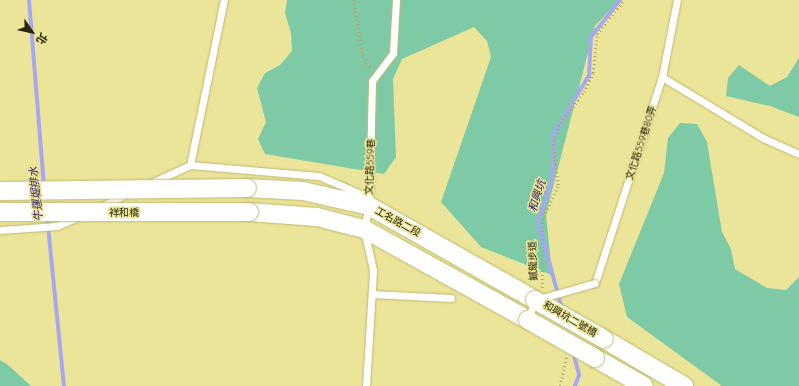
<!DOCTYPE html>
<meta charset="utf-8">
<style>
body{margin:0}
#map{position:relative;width:799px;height:386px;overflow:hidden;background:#ebe59a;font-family:Quicksand,"Noto Sans TC",sans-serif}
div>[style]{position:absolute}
.green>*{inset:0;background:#7ecaa7}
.stream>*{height:4px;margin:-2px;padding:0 2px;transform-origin:2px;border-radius:2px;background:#a8a8f0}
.path>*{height:2.5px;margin-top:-1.25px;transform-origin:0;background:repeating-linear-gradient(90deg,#aca76b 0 1px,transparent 0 4px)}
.roads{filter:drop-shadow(0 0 1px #c0b970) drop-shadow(0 0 1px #c0b970)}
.service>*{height:7px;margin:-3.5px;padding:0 3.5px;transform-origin:3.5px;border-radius:3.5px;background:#fff}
.secondary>*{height:18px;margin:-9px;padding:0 9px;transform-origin:9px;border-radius:9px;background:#fff}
.bridges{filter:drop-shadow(0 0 1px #c0b970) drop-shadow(0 0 1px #c0b970)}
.service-bridge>*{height:7px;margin:-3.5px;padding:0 3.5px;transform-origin:3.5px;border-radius:3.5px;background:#fff}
.secondary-bridge>*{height:18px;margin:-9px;padding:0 9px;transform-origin:9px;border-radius:9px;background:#fff}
span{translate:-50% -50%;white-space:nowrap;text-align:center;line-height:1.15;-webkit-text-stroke:3px #ebe59a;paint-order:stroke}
.street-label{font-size:10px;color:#282507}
.water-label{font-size:11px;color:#291869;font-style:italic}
.north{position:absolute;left:12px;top:12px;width:40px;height:40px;-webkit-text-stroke:3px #ebe59a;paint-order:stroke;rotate:124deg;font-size:11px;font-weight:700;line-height:16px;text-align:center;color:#282507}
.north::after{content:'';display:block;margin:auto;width:14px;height:18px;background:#282507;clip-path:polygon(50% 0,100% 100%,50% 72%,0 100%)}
</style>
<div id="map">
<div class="green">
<div style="clip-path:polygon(287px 0,619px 0,595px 26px,546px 214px,552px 275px,481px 247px,441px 202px,491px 57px,487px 41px,474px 27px,402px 59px,393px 79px,396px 157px,384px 174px,265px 154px,258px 139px,266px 122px,257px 88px,265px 73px,280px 65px,292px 51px,291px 33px,285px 13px)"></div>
<div style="clip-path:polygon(799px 58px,799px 117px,770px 106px,726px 96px,728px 78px,739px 65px,770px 86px,787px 77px)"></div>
<div style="clip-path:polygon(680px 123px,697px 124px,707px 142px,722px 232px,731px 249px,735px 269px,767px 288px,786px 290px,799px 277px,799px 386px,722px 386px,627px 317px,619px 284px,664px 173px,668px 138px)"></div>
<div style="clip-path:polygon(0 360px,7px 364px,31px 386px,0 386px)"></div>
</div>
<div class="stream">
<div style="left:29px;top:0;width:188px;rotate:85.4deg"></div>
<div style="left:47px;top:216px;width:171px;rotate:84.3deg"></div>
<div style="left:562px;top:309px;width:91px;rotate:-105.3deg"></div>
<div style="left:538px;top:221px;width:43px;rotate:-71.1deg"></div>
<div style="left:552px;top:180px;width:46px;rotate:-87.5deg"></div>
<div style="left:554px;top:134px;width:69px;rotate:-59.3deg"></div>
<div style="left:589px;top:75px;width:38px;rotate:-87deg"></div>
<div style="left:591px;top:37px;width:47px;rotate:-51.9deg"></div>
<div style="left:573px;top:352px;width:24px;rotate:75deg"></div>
<div style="left:579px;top:375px;width:12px;rotate:110deg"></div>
</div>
<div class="path">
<div style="left:354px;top:0;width:57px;rotate:80.9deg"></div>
<div style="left:363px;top:56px;width:15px;rotate:58deg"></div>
<div style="left:542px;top:288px;width:68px;rotate:-90deg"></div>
<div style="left:542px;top:220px;width:38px;rotate:-65deg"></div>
<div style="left:558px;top:185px;width:40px;rotate:-97.1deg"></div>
<div style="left:553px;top:145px;width:20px;rotate:-75deg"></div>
<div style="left:558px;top:126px;width:43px;rotate:-52.6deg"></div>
<div style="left:584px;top:92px;width:21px;rotate:-65deg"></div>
<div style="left:593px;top:73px;width:39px;rotate:-84deg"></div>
<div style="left:597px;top:34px;width:43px;rotate:-51.5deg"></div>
<div style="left:560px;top:386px;width:30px;rotate:-78deg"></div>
</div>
<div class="roads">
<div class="service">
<div style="left:662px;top:77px;width:118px;rotate:31.1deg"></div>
<div style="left:763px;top:138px;width:39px;rotate:24deg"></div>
<div style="left:190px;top:165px;width:129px;rotate:4.9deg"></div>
<div style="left:319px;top:176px;width:46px;rotate:23.2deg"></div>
<div style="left:361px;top:194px;width:10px;rotate:53deg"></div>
<div style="left:149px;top:184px;width:45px;rotate:-24.9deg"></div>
<div style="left:190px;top:165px;width:168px;rotate:-78.4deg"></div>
<div style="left:100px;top:207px;width:28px;rotate:-26deg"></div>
<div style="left:0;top:230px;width:57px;rotate:-4deg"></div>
<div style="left:57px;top:226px;width:21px;rotate:-23deg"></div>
<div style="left:595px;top:283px;width:217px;rotate:-72deg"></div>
<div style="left:662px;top:77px;width:78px;rotate:-79deg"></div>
<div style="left:372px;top:294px;width:79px;rotate:2.9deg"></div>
<div style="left:366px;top:386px;width:116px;rotate:-86.5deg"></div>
<div style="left:373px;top:270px;width:42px;rotate:-102.4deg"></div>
<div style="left:364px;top:229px;width:24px;rotate:-78deg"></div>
<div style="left:369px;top:206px;width:125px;rotate:-88.6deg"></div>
<div style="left:372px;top:81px;width:35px;rotate:-53deg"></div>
<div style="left:393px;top:53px;width:53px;rotate:-86.8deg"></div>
</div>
<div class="secondary">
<div style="left:247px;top:188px;width:56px;rotate:3.1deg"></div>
<div style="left:303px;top:191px;width:68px;rotate:12.8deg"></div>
<div style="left:369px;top:206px;width:191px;rotate:29.5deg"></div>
<div style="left:249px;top:212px;width:68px;rotate:4.2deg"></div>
<div style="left:317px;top:217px;width:49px;rotate:14.3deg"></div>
<div style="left:364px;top:229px;width:188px;rotate:29deg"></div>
<div style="left:604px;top:339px;width:93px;rotate:30.4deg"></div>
<div style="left:595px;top:358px;width:56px;rotate:29.7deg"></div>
</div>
</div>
<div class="bridges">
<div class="service-bridge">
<div style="left:528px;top:320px;width:21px;rotate:-71deg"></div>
<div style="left:535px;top:300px;width:62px;rotate:-15.8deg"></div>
</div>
<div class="secondary-bridge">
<div style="left:0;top:191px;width:247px;rotate:-0.7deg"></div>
<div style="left:0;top:212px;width:249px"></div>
<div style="left:535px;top:300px;width:79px;rotate:29.5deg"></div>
<div style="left:528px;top:320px;width:77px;rotate:29.6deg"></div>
</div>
</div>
<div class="street-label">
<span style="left:641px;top:143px;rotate:-72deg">文化路559巷80弄</span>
<span style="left:370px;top:167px;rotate:-88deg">文化路559巷</span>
<span style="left:124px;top:213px">祥和橋</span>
<span style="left:398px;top:222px;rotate:29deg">工名路二段</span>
<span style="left:533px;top:261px;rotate:-92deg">撼龍步道</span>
<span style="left:570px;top:319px;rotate:30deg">和興坑二號橋</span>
</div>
<div class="water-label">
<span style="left:36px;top:194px;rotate:-96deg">牛運堀排水</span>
<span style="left:537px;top:196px;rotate:-72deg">和興坑</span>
</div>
<div class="north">北</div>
</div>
